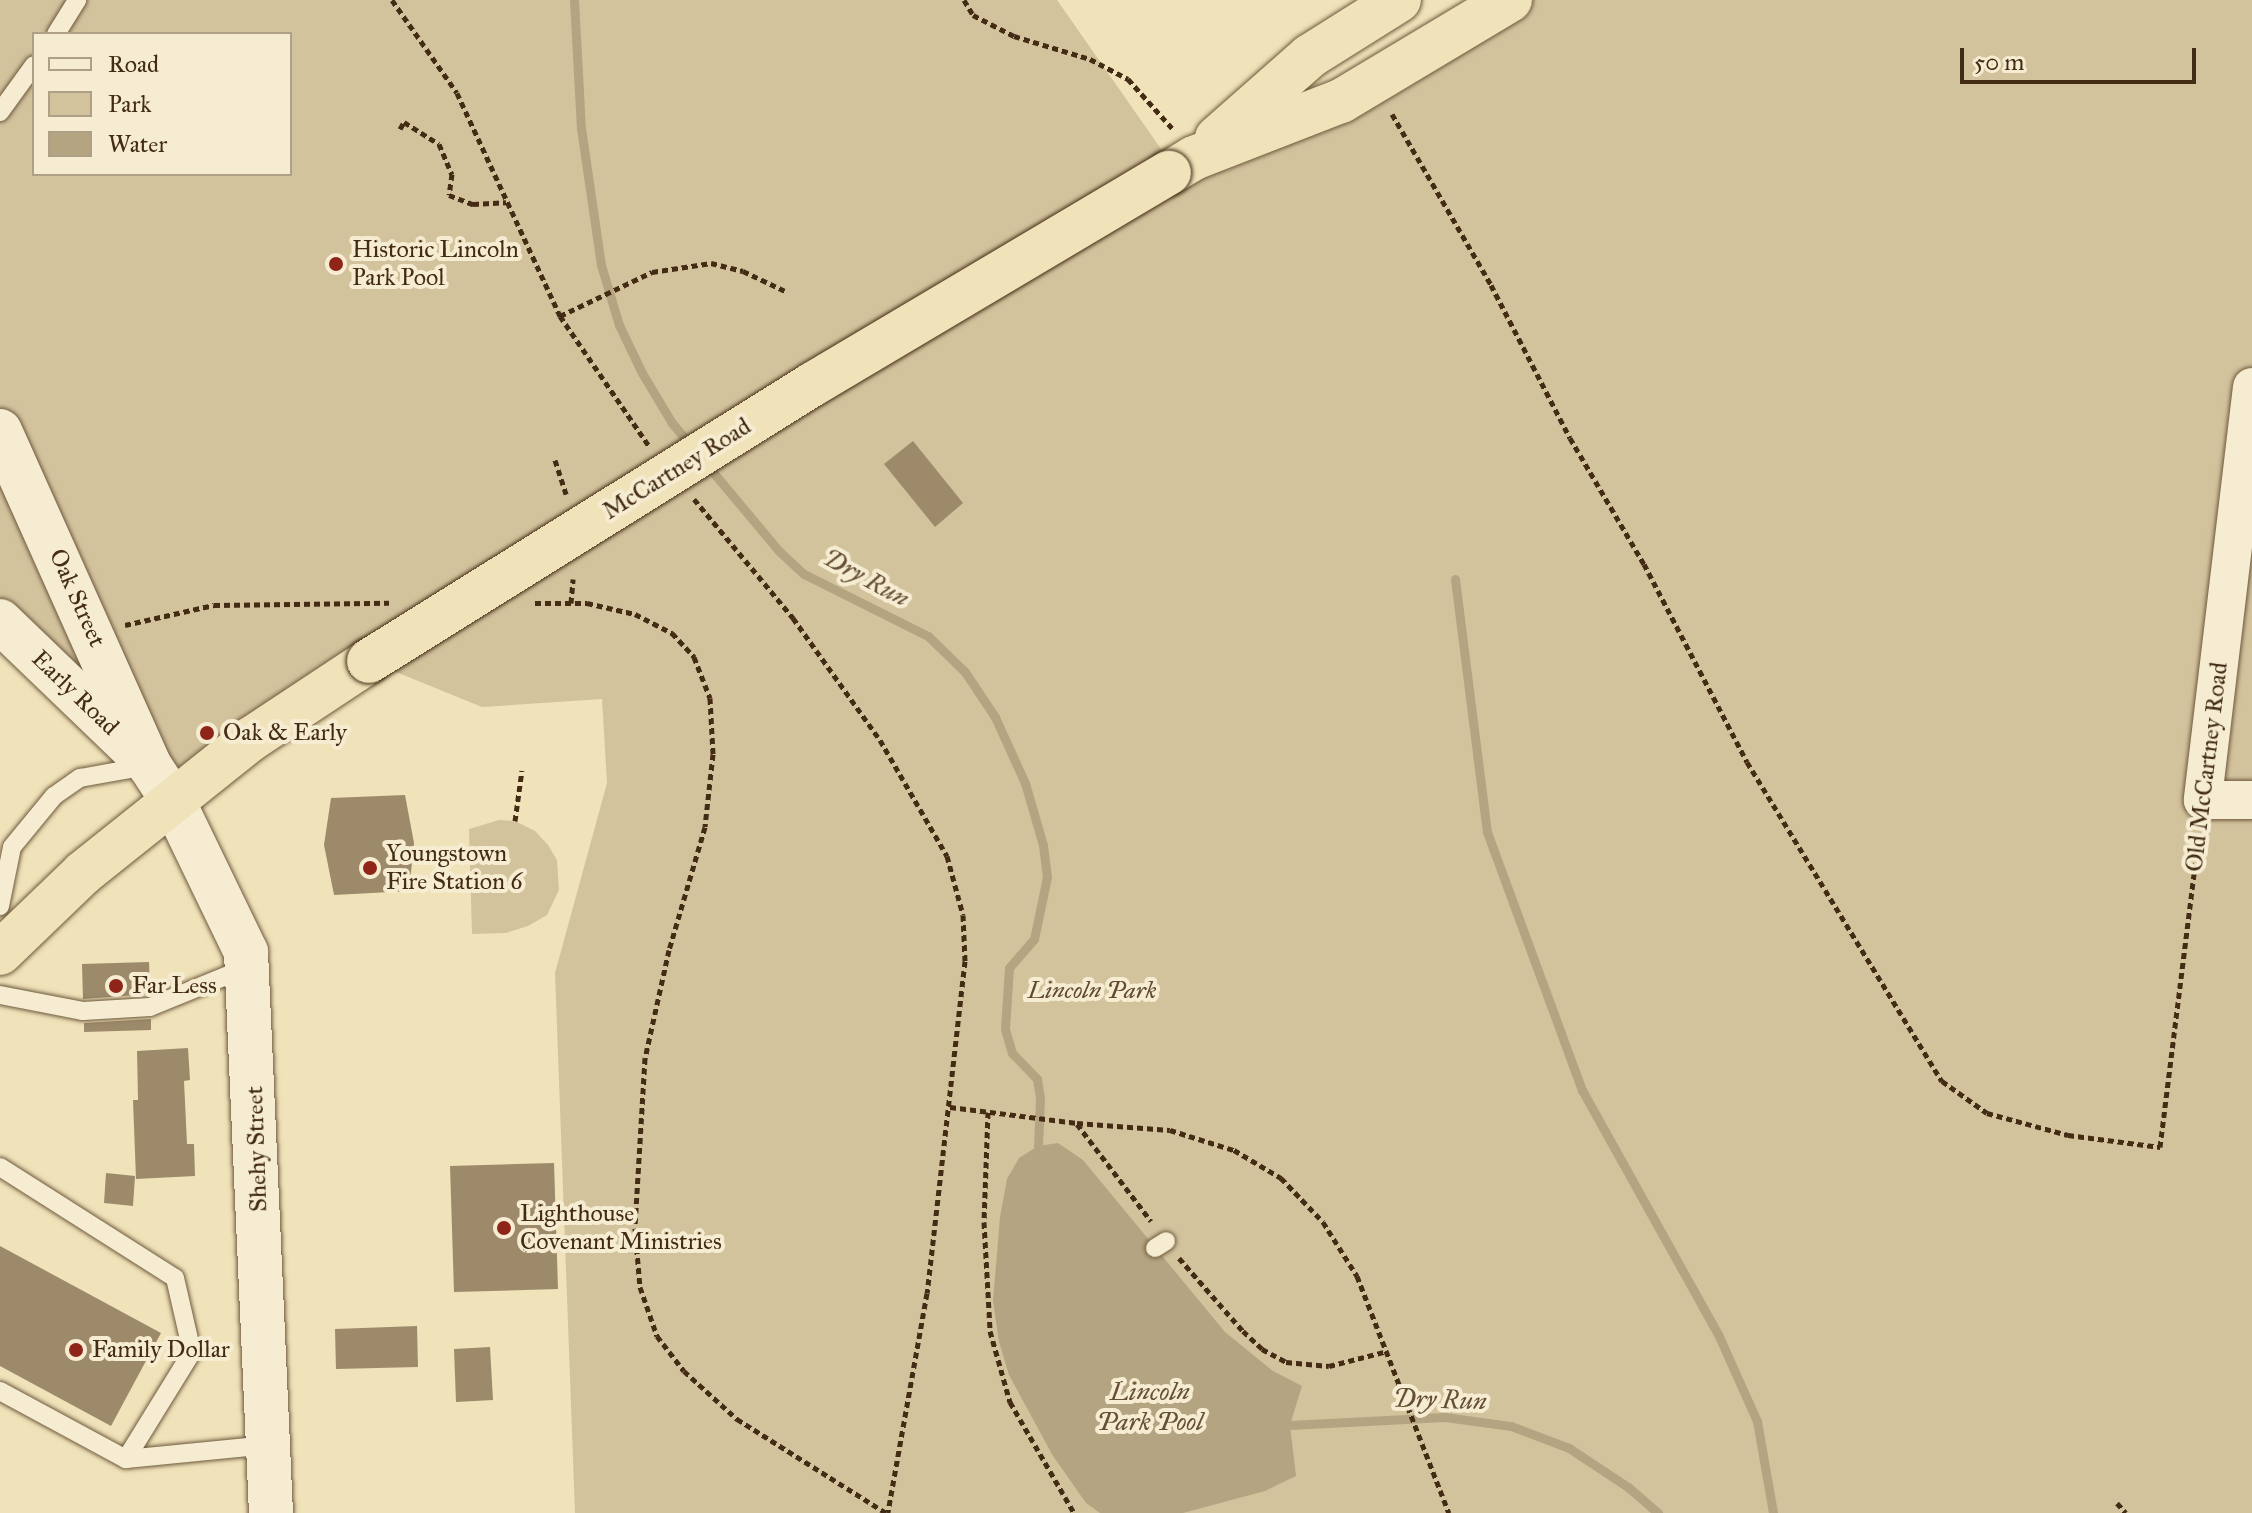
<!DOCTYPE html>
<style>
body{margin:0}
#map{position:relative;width:2252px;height:1513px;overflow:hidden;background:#f0e2b9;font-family:"IM FELL Great Primer",serif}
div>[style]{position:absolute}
.green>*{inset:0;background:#d3c39d}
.water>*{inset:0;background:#b5a481}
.stream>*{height:9px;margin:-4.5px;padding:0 4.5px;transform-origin:4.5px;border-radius:4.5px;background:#b5a481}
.building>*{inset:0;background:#9d8a6a}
.path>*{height:5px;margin-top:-2.5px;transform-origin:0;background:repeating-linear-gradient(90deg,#432b14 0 6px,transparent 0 10px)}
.roads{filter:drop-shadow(0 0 2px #6e593d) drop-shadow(0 0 2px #6e593d)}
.lane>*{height:18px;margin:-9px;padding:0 9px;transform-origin:9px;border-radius:9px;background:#f5ecd2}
.street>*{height:38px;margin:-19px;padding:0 19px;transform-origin:19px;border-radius:19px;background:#f5ecd2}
.secondary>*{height:44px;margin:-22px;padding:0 22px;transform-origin:22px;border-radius:22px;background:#f5ecd2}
.highway>*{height:44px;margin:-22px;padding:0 22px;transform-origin:22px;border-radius:22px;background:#f0e2b9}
.bridges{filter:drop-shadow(0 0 2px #432b14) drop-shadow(0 0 2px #432b14)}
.highway-bridge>*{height:44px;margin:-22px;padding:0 22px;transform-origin:22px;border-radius:22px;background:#f0e2b9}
.dots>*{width:22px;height:22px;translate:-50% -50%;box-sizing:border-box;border:4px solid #f5ecd2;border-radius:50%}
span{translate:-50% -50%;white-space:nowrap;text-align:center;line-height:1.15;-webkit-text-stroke:8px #f5ecd2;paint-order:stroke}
.poi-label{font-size:24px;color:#432b14}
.left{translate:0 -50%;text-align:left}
.street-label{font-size:24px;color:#432b14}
.park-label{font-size:24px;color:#60492f;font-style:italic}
.water-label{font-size:26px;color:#654f35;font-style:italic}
.legend{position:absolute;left:32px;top:32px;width:260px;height:144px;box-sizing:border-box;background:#f5ecd2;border:2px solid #ae9f86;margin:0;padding:10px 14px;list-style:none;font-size:24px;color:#432b14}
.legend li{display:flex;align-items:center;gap:16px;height:40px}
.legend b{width:40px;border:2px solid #ae9f86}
.scale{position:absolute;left:1960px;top:48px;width:236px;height:36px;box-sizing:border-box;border:4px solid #432b14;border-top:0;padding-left:10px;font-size:24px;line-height:28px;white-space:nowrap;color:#432b14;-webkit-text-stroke:6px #f5ecd2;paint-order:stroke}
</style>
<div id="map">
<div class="green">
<div style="clip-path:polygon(evenodd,0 0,1057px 0,1175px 169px,1510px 0,2252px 0,2252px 1513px,575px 1513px,555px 973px,607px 783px,602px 699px,482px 707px,369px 661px,173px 801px,0 621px,0 0,34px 34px,290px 34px,290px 174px,34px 174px,34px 34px)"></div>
<div style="clip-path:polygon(499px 820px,515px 821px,535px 831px,548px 845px,557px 860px,559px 890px,547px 915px,528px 926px,506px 933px,472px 934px,469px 829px)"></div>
</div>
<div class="water">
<div style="clip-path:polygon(1058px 1143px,1083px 1160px,1225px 1332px,1273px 1371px,1302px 1386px,1290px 1425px,1296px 1476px,1265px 1491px,1183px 1513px,1100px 1513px,1086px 1503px,1053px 1456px,1009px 1375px,999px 1342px,993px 1301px,1000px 1217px,1007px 1179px,1019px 1158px,1038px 1146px)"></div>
</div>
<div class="stream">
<div style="left:574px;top:0;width:128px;rotate:86.9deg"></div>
<div style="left:581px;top:128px;width:138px;rotate:81.7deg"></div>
<div style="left:601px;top:265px;width:63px;rotate:73.3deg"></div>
<div style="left:619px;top:325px;width:53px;rotate:64.4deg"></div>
<div style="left:642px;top:373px;width:58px;rotate:59deg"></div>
<div style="left:672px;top:423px;width:31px;rotate:50deg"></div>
<div style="left:707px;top:465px;width:112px;rotate:50.1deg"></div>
<div style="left:779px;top:551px;width:34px;rotate:43deg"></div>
<div style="left:804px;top:574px;width:139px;rotate:26.6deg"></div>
<div style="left:928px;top:636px;width:52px;rotate:44.2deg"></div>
<div style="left:965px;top:672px;width:54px;rotate:56.3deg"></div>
<div style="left:995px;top:717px;width:72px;rotate:65.6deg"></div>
<div style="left:1025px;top:783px;width:65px;rotate:73.8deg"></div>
<div style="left:1043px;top:845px;width:32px;rotate:83deg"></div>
<div style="left:1047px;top:877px;width:63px;rotate:101.8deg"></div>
<div style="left:1034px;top:939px;width:38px;rotate:131deg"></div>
<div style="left:1009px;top:968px;width:61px;rotate:93.8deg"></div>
<div style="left:1005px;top:1029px;width:25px;rotate:74deg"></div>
<div style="left:1012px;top:1053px;width:36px;rotate:46deg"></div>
<div style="left:1037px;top:1079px;width:20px;rotate:81deg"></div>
<div style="left:1040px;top:1099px;width:47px;rotate:92.4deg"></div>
<div style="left:1455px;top:579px;width:255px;rotate:82.8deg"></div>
<div style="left:1487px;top:832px;width:275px;rotate:69.8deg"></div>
<div style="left:1582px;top:1090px;width:279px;rotate:60.9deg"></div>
<div style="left:1718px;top:1334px;width:95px;rotate:65.9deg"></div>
<div style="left:1757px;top:1421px;width:93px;rotate:80.1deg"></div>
<div style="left:1290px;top:1425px;width:155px;rotate:-3deg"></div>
<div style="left:1445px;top:1417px;width:67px;rotate:7.8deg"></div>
<div style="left:1511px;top:1426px;width:62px;rotate:20.8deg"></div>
<div style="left:1569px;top:1448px;width:71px;rotate:33.5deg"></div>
<div style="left:1628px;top:1487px;width:40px;rotate:41deg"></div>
</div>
<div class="building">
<div style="clip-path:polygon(913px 441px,963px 503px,935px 527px,884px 464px)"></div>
<div style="clip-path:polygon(405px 795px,414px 843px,409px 891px,334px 895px,324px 845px,331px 798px)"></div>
<div style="clip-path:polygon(149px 962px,150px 994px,83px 999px,82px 964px)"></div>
<div style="clip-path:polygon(151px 1019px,151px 1030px,84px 1032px,84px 1023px)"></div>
<div style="clip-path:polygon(188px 1048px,190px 1080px,184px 1081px,187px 1144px,194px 1144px,195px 1176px,136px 1179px,133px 1100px,138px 1100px,137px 1051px)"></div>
<div style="clip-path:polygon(554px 1163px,558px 1289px,454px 1292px,450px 1166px)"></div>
<div style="clip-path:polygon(106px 1173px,135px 1176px,133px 1206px,104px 1203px)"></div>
<div style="clip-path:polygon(0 1246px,161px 1333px,111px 1426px,0 1366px)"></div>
<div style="clip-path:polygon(417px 1326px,418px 1367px,336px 1369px,335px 1329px)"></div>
<div style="clip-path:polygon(490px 1347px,493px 1400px,456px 1402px,454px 1349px)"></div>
</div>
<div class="path">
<div style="left:392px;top:0;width:113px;rotate:55deg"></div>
<div style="left:457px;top:93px;width:246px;rotate:65.2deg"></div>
<div style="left:560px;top:316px;width:158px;rotate:55.6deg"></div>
<div style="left:964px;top:0;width:17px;rotate:59deg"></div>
<div style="left:973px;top:15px;width:46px;rotate:27.1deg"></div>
<div style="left:1014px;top:36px;width:79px;rotate:16.8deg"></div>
<div style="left:1090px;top:59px;width:43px;rotate:27.8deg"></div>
<div style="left:1128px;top:79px;width:66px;rotate:48.1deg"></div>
<div style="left:1392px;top:114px;width:198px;rotate:59.9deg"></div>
<div style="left:1491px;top:285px;width:172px;rotate:62.7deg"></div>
<div style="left:1570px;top:438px;width:146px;rotate:59.6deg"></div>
<div style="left:1644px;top:564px;width:223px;rotate:62.5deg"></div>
<div style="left:1747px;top:762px;width:374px;rotate:58.6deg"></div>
<div style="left:1942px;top:1081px;width:55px;rotate:35.4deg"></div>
<div style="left:1987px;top:1113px;width:84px;rotate:15.2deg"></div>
<div style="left:2068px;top:1135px;width:93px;rotate:7.4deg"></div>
<div style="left:2160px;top:1147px;width:316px;rotate:-82.9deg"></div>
<div style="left:400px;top:129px;width:8px;rotate:-60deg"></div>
<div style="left:404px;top:122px;width:41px;rotate:32.2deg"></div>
<div style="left:439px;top:144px;width:33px;rotate:67deg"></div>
<div style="left:452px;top:174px;width:21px;rotate:98deg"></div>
<div style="left:449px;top:195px;width:26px;rotate:21deg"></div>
<div style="left:473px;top:204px;width:33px;rotate:-3deg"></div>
<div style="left:560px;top:316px;width:102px;rotate:-25.6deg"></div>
<div style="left:652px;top:272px;width:60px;rotate:-8.7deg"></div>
<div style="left:711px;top:263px;width:33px;rotate:14deg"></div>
<div style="left:743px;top:271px;width:49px;rotate:25.5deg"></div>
<div style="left:555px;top:460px;width:36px;rotate:72deg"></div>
<div style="left:694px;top:499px;width:155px;rotate:50.2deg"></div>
<div style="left:793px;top:618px;width:150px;rotate:54.5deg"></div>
<div style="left:880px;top:740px;width:134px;rotate:60deg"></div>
<div style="left:947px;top:856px;width:61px;rotate:74.8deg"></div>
<div style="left:963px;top:915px;width:46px;rotate:87.5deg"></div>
<div style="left:965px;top:961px;width:334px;rotate:96.5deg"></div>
<div style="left:927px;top:1293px;width:223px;rotate:100.1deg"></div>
<div style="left:535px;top:603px;width:52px"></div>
<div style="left:587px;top:603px;width:49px;rotate:12.9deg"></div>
<div style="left:635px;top:614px;width:42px;rotate:27.2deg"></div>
<div style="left:672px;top:633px;width:33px;rotate:47deg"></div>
<div style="left:694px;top:657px;width:44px;rotate:68.7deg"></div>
<div style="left:710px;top:698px;width:56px;rotate:86.9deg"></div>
<div style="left:713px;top:754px;width:73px;rotate:96.3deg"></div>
<div style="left:705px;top:827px;width:128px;rotate:106.3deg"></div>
<div style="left:669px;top:950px;width:111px;rotate:102.5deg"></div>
<div style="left:645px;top:1058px;width:170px;rotate:93.4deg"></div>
<div style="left:635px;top:1228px;width:59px;rotate:85.2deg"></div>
<div style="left:640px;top:1287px;width:52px;rotate:70.9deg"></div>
<div style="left:657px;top:1336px;width:44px;rotate:52.4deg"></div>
<div style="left:684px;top:1371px;width:72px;rotate:42.2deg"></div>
<div style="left:737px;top:1419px;width:176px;rotate:32.2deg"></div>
<div style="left:571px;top:603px;width:24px;rotate:-85deg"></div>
<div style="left:125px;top:625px;width:91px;rotate:-12.7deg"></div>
<div style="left:214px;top:605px;width:175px;rotate:-0.7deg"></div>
<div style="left:515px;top:821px;width:51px;rotate:-82.2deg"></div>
<div style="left:950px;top:1107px;width:128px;rotate:7.2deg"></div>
<div style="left:1077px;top:1123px;width:93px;rotate:4.3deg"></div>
<div style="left:1170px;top:1130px;width:67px;rotate:17.4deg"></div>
<div style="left:1234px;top:1150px;width:55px;rotate:30.8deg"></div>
<div style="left:1281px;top:1178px;width:61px;rotate:46.3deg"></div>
<div style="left:1323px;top:1222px;width:64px;rotate:57.8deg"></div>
<div style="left:1357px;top:1276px;width:254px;rotate:68.8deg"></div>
<div style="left:988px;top:1112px;width:110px;rotate:92.1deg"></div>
<div style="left:984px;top:1222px;width:109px;rotate:86.8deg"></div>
<div style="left:990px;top:1331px;width:74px;rotate:74.3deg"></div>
<div style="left:1010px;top:1402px;width:128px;rotate:60deg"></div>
<div style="left:1077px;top:1124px;width:122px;rotate:52.7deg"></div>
<div style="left:1179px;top:1258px;width:97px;rotate:48.8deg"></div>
<div style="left:1243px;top:1331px;width:26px;rotate:43deg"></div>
<div style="left:1262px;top:1349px;width:27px;rotate:28deg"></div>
<div style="left:1286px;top:1362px;width:43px;rotate:5.3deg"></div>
<div style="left:1329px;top:1366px;width:57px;rotate:-14.3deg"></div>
<div style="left:2117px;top:1503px;width:13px;rotate:48deg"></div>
</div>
<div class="roads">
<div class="lane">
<div style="left:56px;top:34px;width:40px;rotate:-58deg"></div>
<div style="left:0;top:112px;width:58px;rotate:-54.1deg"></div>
<div style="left:0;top:906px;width:60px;rotate:-78.5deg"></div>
<div style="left:12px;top:847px;width:66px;rotate:-50.5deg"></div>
<div style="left:54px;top:796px;width:32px;rotate:-35deg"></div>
<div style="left:80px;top:778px;width:67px;rotate:-10.3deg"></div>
<div style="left:0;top:995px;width:85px;rotate:10.9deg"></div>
<div style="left:83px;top:1011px;width:67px;rotate:-3.4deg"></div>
<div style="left:150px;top:1007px;width:106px;rotate:-22.2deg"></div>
<div style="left:0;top:1167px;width:207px;rotate:32.4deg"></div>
<div style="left:175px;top:1278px;width:76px;rotate:77.1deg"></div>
<div style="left:192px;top:1352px;width:126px;rotate:121.7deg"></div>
<div style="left:1155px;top:1248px;width:13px;rotate:-32deg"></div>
<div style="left:0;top:1391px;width:143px;rotate:28.4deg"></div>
<div style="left:126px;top:1459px;width:143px;rotate:-5.6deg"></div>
</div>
<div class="street">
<div style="left:2252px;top:387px;width:416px;rotate:96.8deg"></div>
<div style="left:2203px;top:800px;width:49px"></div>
</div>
<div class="secondary">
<div style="left:0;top:431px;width:367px;rotate:65.9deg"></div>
<div style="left:150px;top:766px;width:42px;rotate:56.7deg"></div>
<div style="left:173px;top:801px;width:168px;rotate:64.2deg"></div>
<div style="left:246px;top:952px;width:562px;rotate:87.45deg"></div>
<div style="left:0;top:621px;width:190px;rotate:43.9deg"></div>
</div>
<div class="highway">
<div style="left:1217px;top:138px;width:124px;rotate:-41.4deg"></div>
<div style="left:1310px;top:56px;width:105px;rotate:-32.2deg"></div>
<div style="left:1169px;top:173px;width:29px;rotate:-31deg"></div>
<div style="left:1194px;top:158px;width:158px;rotate:-21.2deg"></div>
<div style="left:1341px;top:101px;width:197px;rotate:-30.9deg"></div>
<div style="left:0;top:953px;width:115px;rotate:-43.9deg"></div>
<div style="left:83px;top:873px;width:215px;rotate:-38.6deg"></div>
<div style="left:251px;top:739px;width:141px;rotate:-33.5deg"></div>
</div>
</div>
<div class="bridges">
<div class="highway-bridge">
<div style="left:369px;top:661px;width:523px;rotate:-31.96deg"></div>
<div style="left:813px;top:384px;width:414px;rotate:-30.7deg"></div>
</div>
</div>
<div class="dots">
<div style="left:336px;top:264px;background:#8f2418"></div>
<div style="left:207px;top:733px;background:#8f2418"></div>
<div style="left:370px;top:868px;background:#8f2418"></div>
<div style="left:116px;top:986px;background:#8f2418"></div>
<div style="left:504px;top:1228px;background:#8f2418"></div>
<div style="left:76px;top:1350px;background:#8f2418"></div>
</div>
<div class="poi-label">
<span class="left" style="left:352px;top:264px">Historic Lincoln<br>Park Pool</span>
<span class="left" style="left:223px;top:733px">Oak &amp; Early</span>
<span class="left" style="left:386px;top:868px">Youngstown<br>Fire Station 6</span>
<span class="left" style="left:132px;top:986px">Far Less</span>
<span class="left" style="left:520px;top:1228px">Lighthouse<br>Covenant Ministries</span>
<span class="left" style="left:92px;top:1350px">Family Dollar</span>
</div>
<div class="street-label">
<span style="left:677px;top:469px;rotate:-32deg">McCartney Road</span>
<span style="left:77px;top:598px;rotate:66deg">Oak Street</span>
<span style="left:75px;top:693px;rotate:44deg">Early Road</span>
<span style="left:2207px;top:767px;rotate:-83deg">Old McCartney Road</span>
<span style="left:257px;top:1149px;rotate:-92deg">Shehy Street</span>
</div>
<div class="park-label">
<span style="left:1092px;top:991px">Lincoln Park</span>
</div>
<div class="water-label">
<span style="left:866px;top:578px;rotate:29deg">Dry Run</span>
<span style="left:1150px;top:1407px">Lincoln<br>Park Pool</span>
<span style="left:1440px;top:1400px;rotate:2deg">Dry Run</span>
</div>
<ul class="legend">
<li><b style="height:10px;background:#f5ecd2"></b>Road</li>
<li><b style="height:22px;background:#d3c39d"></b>Park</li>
<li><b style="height:22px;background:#b5a481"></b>Water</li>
</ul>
<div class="scale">50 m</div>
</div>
